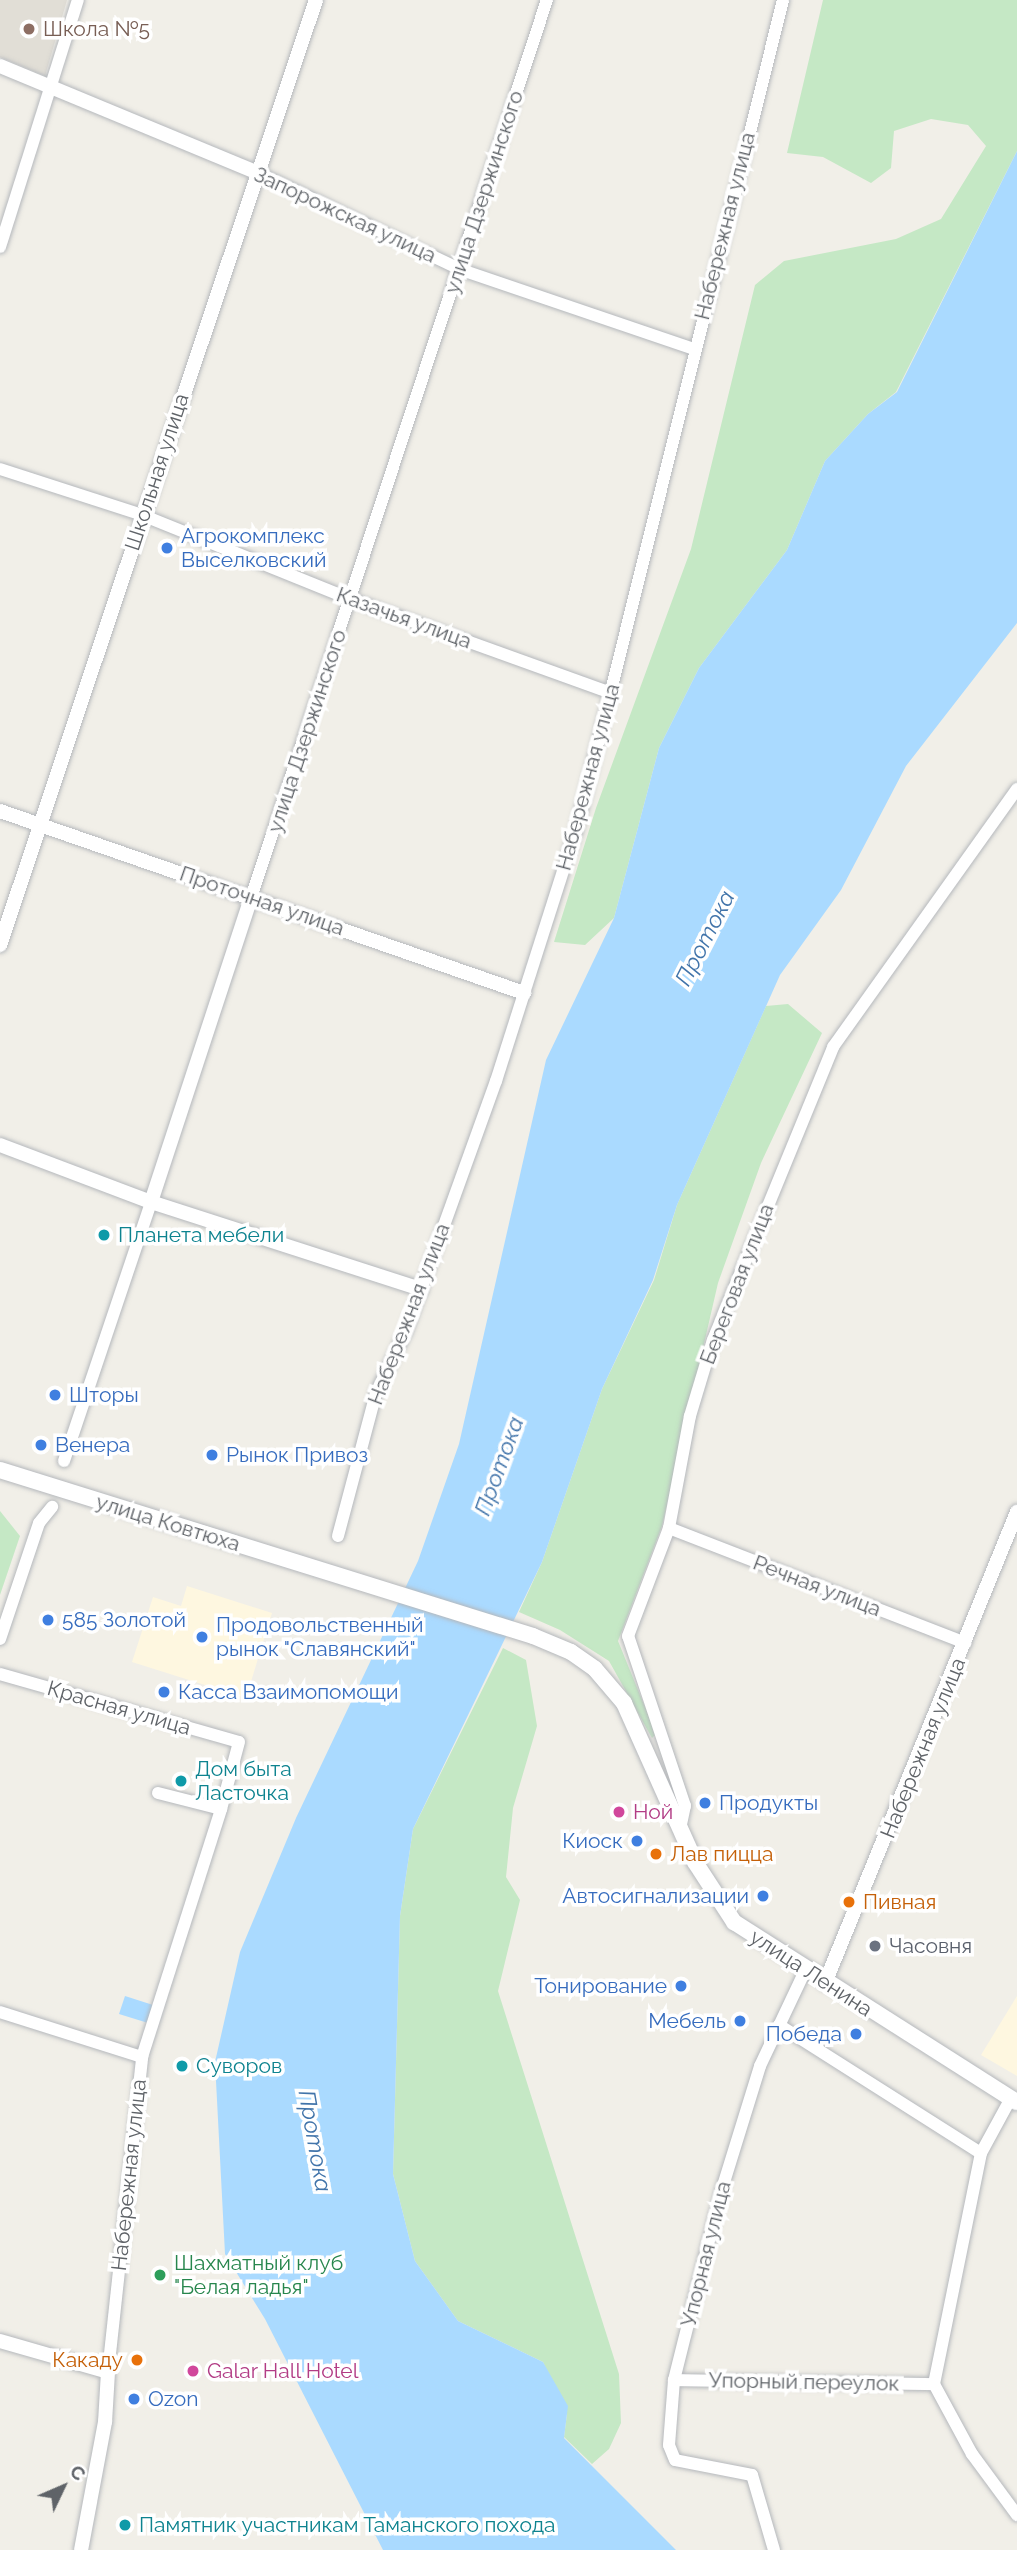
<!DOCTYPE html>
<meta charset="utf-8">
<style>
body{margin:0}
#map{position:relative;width:1017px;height:2550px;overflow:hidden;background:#f1efe8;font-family:Raleway,sans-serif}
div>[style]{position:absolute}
.commercial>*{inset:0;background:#fef7e0}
.education>*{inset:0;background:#e1ded6}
.green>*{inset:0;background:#c5e8c5}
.water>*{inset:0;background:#aadaff}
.roads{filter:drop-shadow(0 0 2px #b5b8bc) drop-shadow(0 0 2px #b5b8bc)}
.minor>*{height:12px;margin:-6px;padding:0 6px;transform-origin:6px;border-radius:6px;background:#fff}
.tertiary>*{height:14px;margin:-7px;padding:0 7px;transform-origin:7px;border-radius:7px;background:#fff}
.secondary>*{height:16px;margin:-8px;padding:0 8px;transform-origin:8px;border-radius:8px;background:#fff}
.dots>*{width:19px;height:19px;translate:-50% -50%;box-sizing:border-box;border:4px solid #fff;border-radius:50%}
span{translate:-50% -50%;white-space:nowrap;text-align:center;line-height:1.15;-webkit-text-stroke:7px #fff;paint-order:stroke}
.education-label{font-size:21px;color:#785e54}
.left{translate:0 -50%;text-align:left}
.street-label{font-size:21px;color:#5f6368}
.shop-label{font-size:21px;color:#366cbe}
.right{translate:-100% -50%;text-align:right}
.culture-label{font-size:21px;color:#0d838f}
.hotel-label{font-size:21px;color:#b23c85}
.food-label{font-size:21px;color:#c56008}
.worship-label{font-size:21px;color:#5b616d}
.leisure-label{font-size:21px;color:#27864d}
.water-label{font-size:23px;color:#4174aa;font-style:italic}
.north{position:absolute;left:28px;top:2452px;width:70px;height:70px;-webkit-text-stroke:5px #fff;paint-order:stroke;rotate:46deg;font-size:19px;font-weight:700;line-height:28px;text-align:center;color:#5f6368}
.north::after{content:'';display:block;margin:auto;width:24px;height:32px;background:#5f6368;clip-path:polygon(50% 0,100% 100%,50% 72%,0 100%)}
</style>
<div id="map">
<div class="commercial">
<div style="clip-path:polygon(187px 1586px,272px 1613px,246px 1698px,132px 1662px,153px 1597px,181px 1606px)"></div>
<div style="clip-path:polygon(1017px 1996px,1017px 2076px,981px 2055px)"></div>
</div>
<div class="education">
<div style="clip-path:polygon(0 0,67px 0,45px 76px,0 57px)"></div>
</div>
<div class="green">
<div style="clip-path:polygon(823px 0,1017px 0,1017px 151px,896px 392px,868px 414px,825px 461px,787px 550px,699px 668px,659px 748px,614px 918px,585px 945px,554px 942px,596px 808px,691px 549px,755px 285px,784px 261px,896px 239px,941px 219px,986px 146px,968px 125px,931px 119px,894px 131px,891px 168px,871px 183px,823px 157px,787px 153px)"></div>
<div style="clip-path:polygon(788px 1004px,822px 1033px,761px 1163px,718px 1283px,662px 1526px,618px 1641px,656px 1734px,652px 1738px,609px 1661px,560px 1630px,519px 1612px,542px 1562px,602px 1389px,654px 1280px,677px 1205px,766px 1006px)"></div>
<div style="clip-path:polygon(0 1511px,20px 1536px,0 1595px)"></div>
<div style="clip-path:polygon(503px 1648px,526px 1660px,537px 1726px,513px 1808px,506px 1877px,520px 1900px,498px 1991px,619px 2374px,621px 2423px,609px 2449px,592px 2464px,564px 2437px,567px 2414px,543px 2362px,458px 2321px,415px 2261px,393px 2174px,400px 1916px,413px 1829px)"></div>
</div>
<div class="water">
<div style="clip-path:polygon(1017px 151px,1017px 623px,906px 766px,841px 890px,780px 975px,677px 1205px,653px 1280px,602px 1389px,542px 1562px,413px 1829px,400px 1916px,393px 2174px,415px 2261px,458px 2321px,543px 2362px,568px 2406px,564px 2438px,676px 2550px,383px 2550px,265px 2319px,225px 2254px,215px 2062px,240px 1952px,296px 1818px,418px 1561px,459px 1444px,546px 1060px,614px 918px,659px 748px,699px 668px,787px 550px,825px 461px,868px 414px,897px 392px)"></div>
<div style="clip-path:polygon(125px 1996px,153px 2005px,148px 2023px,119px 2014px)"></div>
</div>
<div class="roads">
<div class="minor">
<div style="left:256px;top:172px;width:225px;rotate:25.5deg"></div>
<div style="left:459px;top:269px;width:248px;rotate:18.8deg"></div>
<div style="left:0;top:247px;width:259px;rotate:-72.5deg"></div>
<div style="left:0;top:469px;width:149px;rotate:17.9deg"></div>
<div style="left:142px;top:515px;width:224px;rotate:22deg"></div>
<div style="left:350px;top:599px;width:277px;rotate:19.8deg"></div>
<div style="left:251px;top:898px;width:946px;rotate:-71.76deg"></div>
<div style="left:64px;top:1461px;width:273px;rotate:-71.4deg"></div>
<div style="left:669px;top:1528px;width:318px;rotate:21.2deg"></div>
<div style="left:338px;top:1536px;width:148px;rotate:-75.1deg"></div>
<div style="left:376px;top:1393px;width:69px;rotate:-64.2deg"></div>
<div style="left:406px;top:1331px;width:266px;rotate:-70.2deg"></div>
<div style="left:496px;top:1081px;width:262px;rotate:-72.3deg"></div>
<div style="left:576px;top:831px;width:856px;rotate:-76.01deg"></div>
<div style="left:0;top:1639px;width:122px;rotate:-71.4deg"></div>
<div style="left:39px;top:1523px;width:21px;rotate:-51deg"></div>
<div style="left:0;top:1674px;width:248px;rotate:15.9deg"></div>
<div style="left:239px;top:1742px;width:69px;rotate:105deg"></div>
<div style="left:221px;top:1809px;width:65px;rotate:-165.7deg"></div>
<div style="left:680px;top:1829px;width:24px;rotate:-78deg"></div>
<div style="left:685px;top:1806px;width:179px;rotate:-108.5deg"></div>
<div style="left:628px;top:1636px;width:116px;rotate:-69.2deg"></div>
<div style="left:669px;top:1528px;width:114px;rotate:-79.4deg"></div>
<div style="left:690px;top:1416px;width:79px;rotate:-73.2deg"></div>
<div style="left:713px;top:1340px;width:317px;rotate:-67.7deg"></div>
<div style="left:833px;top:1047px;width:317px;rotate:-54.5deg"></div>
<div style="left:0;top:2012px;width:149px;rotate:17.6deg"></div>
<div style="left:779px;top:2025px;width:239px;rotate:32.4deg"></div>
<div style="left:1011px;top:2098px;width:63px;rotate:118.6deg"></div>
<div style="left:981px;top:2153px;width:236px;rotate:101.5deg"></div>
<div style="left:934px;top:2384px;width:80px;rotate:61.5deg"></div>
<div style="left:972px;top:2454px;width:76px;rotate:53.6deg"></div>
<div style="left:108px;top:2372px;width:317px;rotate:-83.8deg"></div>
<div style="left:142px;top:2057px;width:260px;rotate:-72.3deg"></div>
<div style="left:674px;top:2380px;width:260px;rotate:0.9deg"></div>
<div style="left:774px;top:2550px;width:78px;rotate:-106.3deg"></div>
<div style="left:752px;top:2475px;width:78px;rotate:-169deg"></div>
<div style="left:675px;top:2460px;width:16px;rotate:-112deg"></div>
<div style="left:669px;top:2445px;width:65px;rotate:-85.6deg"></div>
<div style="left:674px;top:2380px;width:197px;rotate:-75.9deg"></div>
<div style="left:722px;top:2189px;width:129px;rotate:-72.8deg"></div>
<div style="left:760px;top:2066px;width:105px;rotate:-64.7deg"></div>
</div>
<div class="tertiary">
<div style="left:0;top:66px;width:277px;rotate:22.5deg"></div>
<div style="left:0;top:811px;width:555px;rotate:19.15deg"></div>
<div style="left:0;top:945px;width:996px;rotate:-71.51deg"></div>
<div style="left:0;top:1145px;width:161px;rotate:20.7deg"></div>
<div style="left:151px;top:1202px;width:284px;rotate:17.9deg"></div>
<div style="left:151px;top:1202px;width:320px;rotate:-71.8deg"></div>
<div style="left:825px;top:1983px;width:509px;rotate:-67.82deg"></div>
<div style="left:0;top:2341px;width:112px;rotate:16deg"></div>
<div style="left:108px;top:2372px;width:50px;rotate:93.4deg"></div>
<div style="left:105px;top:2422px;width:130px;rotate:100.6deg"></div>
</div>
<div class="secondary">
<div style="left:0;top:1470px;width:558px;rotate:17.3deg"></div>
<div style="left:533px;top:1636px;width:41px;rotate:22.8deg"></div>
<div style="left:571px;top:1652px;width:29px;rotate:35deg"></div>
<div style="left:595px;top:1669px;width:45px;rotate:49.5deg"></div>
<div style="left:624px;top:1703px;width:174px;rotate:65.9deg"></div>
<div style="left:695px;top:1862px;width:72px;rotate:57deg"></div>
<div style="left:734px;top:1922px;width:335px;rotate:32.5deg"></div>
</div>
</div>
<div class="dots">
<div style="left:29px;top:29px;background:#8d6e63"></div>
<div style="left:167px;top:548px;background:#3f7fe0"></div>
<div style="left:104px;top:1235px;background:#0f9aa8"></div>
<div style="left:55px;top:1395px;background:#3f7fe0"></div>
<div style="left:41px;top:1445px;background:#3f7fe0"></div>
<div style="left:212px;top:1455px;background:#3f7fe0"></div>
<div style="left:48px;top:1620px;background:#3f7fe0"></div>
<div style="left:202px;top:1637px;background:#3f7fe0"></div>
<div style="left:164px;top:1692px;background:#3f7fe0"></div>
<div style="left:181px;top:1781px;background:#0f9aa8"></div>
<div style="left:705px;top:1803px;background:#3f7fe0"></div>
<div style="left:619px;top:1812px;background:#d1479c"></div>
<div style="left:637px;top:1841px;background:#3f7fe0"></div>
<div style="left:656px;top:1854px;background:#e8710a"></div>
<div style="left:763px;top:1896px;background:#3f7fe0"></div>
<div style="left:849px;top:1902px;background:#e8710a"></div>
<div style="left:875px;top:1946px;background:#6b7280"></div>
<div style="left:681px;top:1986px;background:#3f7fe0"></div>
<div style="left:740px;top:2021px;background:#3f7fe0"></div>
<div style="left:856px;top:2034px;background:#3f7fe0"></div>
<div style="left:182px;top:2066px;background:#0f9aa8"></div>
<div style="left:160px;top:2275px;background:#2e9e5b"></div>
<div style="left:137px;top:2360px;background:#e8710a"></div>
<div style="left:193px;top:2371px;background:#d1479c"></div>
<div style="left:134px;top:2399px;background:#3f7fe0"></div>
<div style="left:125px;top:2525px;background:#0f9aa8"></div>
</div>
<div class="education-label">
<span class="left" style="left:43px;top:29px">Школа №5</span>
</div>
<div class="street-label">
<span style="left:484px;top:192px;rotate:-72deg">улица Дзержинского</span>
<span style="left:345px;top:215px;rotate:25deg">Запорожская улица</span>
<span style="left:725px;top:226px;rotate:-76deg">Набережная улица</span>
<span style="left:157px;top:472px;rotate:-72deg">Школьная улица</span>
<span style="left:404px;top:618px;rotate:20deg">Казачья улица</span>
<span style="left:307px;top:731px;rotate:-72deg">улица Дзержинского</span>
<span style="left:588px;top:777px;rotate:-75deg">Набережная улица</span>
<span style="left:262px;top:901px;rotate:19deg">Проточная улица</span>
<span style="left:737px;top:1284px;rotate:-69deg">Береговая улица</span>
<span style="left:409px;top:1314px;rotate:-69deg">Набережная улица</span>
<span style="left:168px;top:1523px;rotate:17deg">улица Ковтюха</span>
<span style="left:817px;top:1586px;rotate:21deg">Речная улица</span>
<span style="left:119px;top:1708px;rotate:16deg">Красная улица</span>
<span style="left:923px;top:1748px;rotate:-68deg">Набережная улица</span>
<span style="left:811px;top:1973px;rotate:33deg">улица Ленина</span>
<span style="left:129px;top:2175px;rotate:-84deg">Набережная улица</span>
<span style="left:706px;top:2254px;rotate:-76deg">Упорная улица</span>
<span style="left:804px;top:2382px;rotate:1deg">Упорный переулок</span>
</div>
<div class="shop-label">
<span class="left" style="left:181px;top:548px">Агрокомплекс<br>Выселковский</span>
<span class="left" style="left:69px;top:1395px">Шторы</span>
<span class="left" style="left:55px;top:1445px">Венера</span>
<span class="left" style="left:226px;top:1455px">Рынок Привоз</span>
<span class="left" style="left:62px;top:1620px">585 Золотой</span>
<span class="left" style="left:216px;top:1637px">Продовольственный<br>рынок "Славянский"</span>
<span class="left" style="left:178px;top:1692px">Касса Взаимопомощи</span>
<span class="left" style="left:719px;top:1803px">Продукты</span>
<span class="right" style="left:623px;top:1841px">Киоск</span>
<span class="right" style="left:749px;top:1896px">Автосигнализации</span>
<span class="right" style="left:667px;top:1986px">Тонирование</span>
<span class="right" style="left:726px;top:2021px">Мебель</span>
<span class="right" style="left:842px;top:2034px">Победа</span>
<span class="left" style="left:148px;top:2399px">Ozon</span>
</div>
<div class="culture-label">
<span class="left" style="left:118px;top:1235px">Планета мебели</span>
<span class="left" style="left:195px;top:1781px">Дом быта<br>Ласточка</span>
<span class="left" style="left:196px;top:2066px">Суворов</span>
<span class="left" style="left:139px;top:2525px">Памятник участникам Таманского похода</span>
</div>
<div class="hotel-label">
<span class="left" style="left:633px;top:1812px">Ной</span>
<span class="left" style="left:207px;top:2371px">Galar Hall Hotel</span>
</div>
<div class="food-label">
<span class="left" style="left:670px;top:1854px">Лав пицца</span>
<span class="left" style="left:863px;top:1902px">Пивная</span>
<span class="right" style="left:123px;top:2360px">Какаду</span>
</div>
<div class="worship-label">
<span class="left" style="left:889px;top:1946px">Часовня</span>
</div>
<div class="leisure-label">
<span class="left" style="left:174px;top:2275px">Шахматный клуб<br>"Белая ладья"</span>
</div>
<div class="water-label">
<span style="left:705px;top:938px;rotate:-63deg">Протока</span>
<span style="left:499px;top:1466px;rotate:-70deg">Протока</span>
<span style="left:315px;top:2141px;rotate:80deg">Протока</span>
</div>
<div class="north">С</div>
</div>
